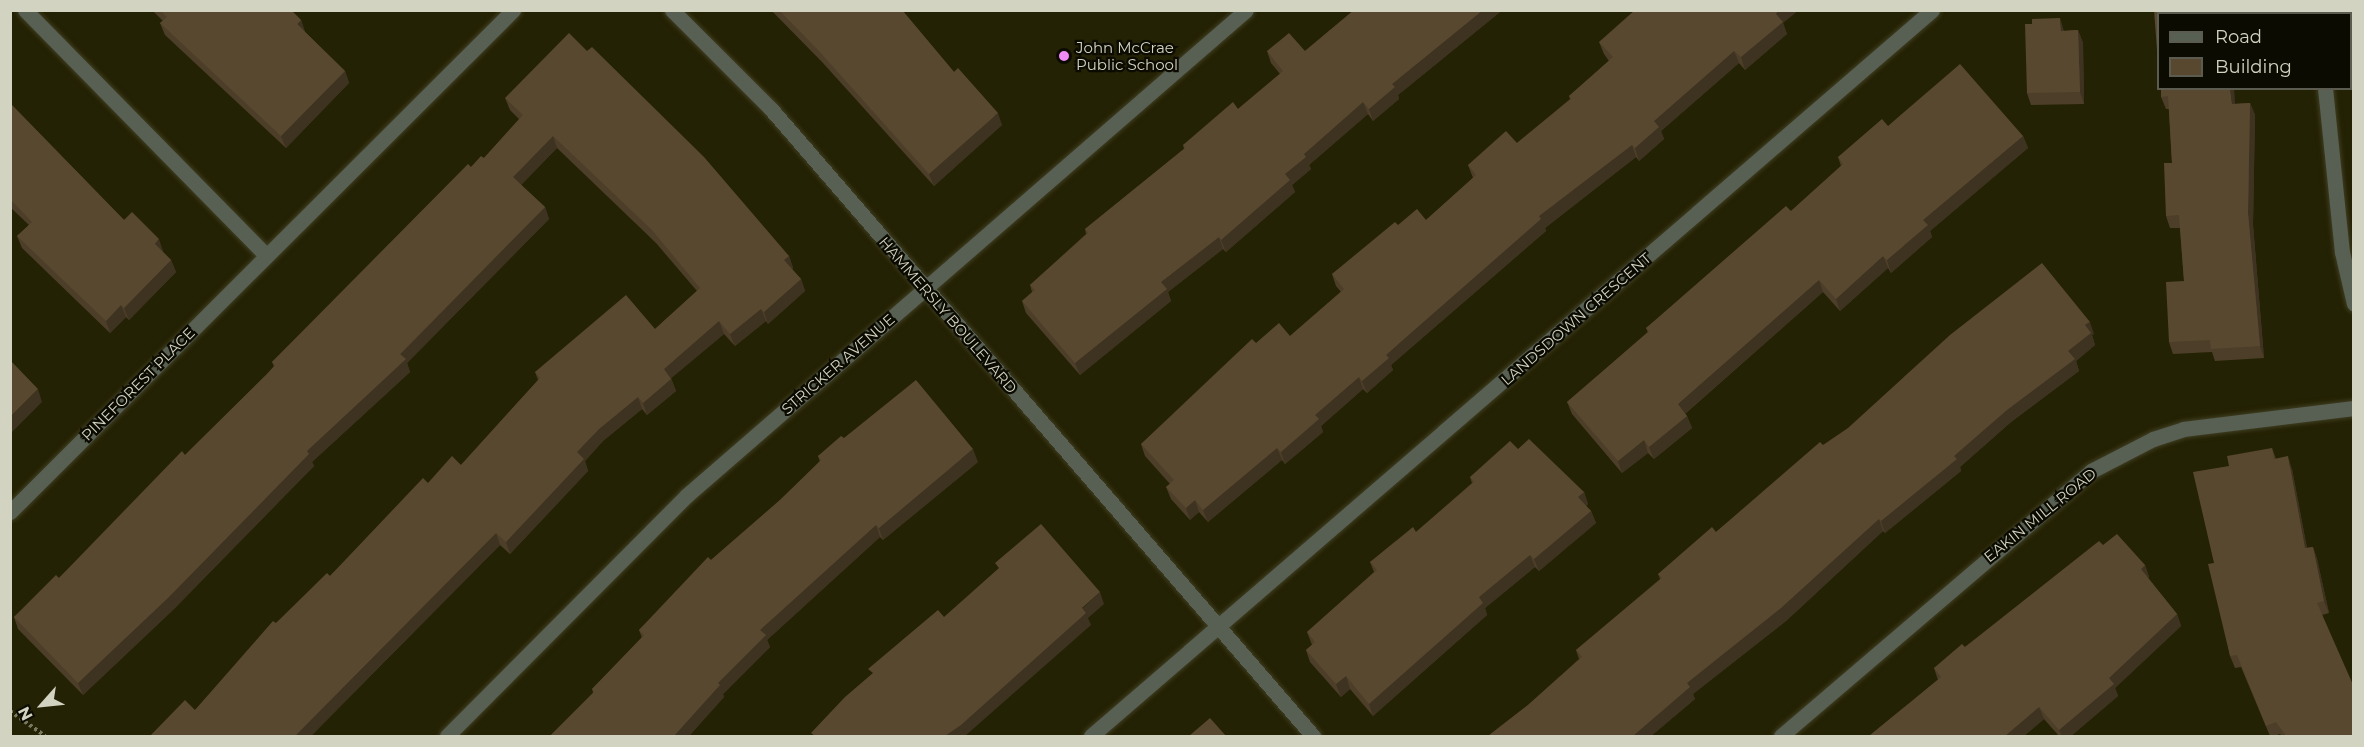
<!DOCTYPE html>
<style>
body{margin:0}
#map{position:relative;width:2364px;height:747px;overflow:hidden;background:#242204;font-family:Montserrat,sans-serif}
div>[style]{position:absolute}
.path>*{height:4px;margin-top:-2px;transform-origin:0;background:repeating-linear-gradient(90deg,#78775f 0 3px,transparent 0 6px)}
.roads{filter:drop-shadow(0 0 2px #403e22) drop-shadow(0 0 2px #403e22)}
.minor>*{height:15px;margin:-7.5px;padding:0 7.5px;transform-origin:7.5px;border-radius:7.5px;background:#586054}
.wall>*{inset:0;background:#4c3e28}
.shaded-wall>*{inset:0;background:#3e3221}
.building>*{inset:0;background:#58482f}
.dots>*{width:16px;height:16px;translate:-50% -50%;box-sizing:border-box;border:3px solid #0c0b02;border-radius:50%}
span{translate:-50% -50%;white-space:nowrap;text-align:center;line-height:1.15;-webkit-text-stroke:4.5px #0c0b02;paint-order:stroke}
.poi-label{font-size:15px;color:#d3d3c2}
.left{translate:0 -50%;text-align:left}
.street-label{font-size:15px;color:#d3d3c2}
.frame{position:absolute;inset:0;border:12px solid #d3d3c2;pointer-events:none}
.legend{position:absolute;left:2157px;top:12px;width:195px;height:78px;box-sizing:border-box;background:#0c0b02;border:2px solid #5c5b4f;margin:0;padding:8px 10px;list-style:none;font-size:18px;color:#d3d3c2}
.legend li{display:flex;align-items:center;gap:12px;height:30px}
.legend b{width:30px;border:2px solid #5c5b4f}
.north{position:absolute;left:12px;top:675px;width:60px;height:60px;-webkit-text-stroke:4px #0c0b02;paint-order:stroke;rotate:243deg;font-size:16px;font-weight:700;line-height:24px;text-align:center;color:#d3d3c2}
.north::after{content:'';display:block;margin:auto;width:21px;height:27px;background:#d3d3c2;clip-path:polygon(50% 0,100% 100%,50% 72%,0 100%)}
</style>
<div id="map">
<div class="path">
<div style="left:10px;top:711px;width:43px;rotate:35.5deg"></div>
</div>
<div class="roads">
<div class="minor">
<div style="left:25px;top:10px;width:344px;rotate:45.5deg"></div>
<div style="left:672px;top:10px;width:140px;rotate:45deg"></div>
<div style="left:771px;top:109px;width:829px;rotate:49.16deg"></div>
<div style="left:2319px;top:10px;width:4px;rotate:90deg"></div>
<div style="left:2325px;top:88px;width:165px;rotate:84.1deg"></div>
<div style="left:2342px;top:252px;width:53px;rotate:77deg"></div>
<div style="left:10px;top:512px;width:711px;rotate:-44.94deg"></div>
<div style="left:447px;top:736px;width:339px;rotate:-45.1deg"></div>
<div style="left:686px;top:496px;width:741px;rotate:-40.95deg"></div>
<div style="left:1091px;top:736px;width:1111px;rotate:-40.8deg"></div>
<div style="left:1781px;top:736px;width:408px;rotate:-40.5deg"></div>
<div style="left:2091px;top:471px;width:70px;rotate:-27.3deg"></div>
<div style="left:2153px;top:439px;width:32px;rotate:-18deg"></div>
<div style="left:2183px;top:429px;width:172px;rotate:-7deg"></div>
</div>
</div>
<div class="wall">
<div style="clip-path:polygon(152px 10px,291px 10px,301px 20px,305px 32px,345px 71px,349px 83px,286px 148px,165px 35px,160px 23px,163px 21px)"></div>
<div style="clip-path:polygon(771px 10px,902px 10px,954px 72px,1002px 125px,934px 186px,823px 63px)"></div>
<div style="clip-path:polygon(1354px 10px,1500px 10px,1500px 12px,1398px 95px,1399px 99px,1373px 121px,1368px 114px,1309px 165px,1311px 169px,1292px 185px,1295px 192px,1226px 252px,1223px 249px,1168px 292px,1171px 301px,1080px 375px,1026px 313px,1022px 301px,1032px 292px,1030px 285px,1086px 234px,1085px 229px,1184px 149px,1183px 145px,1238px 109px,1280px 74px,1271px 63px,1267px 51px,1305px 51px)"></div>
<div style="clip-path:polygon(1783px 23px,1787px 34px,1745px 70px,1739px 63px,1661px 131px,1664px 139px,1639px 161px,1636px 157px,1545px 228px,1546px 231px,1391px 365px,1393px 370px,1367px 393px,1363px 389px,1321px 426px,1323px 432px,1285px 464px,1282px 460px,1208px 522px,1199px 512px,1190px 520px,1171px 499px,1166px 487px,1170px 484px,1145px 456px,1141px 444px,1256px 343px,1290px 336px,1341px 292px,1336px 286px,1332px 274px,1398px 225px,1426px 220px,1473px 178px,1468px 165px,1517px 143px,1570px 99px,1569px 96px,1609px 61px,1604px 54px,1599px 42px)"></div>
<div style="clip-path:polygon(2078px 30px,2083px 43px,2084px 104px,2031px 105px,2027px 93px,2064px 31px)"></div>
<div style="clip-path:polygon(2161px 88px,2235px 104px,2250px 103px,2255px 115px,2253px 225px,2264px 358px,2215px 361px,2212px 352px,2173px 354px,2169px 342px,2184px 281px,2180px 228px,2170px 228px,2166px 216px,2172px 163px,2169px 109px,2166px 109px,2161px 97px)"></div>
<div style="clip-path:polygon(505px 98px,789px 256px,793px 268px,792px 269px,801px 279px,805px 291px,768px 324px,766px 321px,735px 346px,724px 334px,671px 378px,676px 391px,647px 415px,642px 409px,603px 441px,585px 461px,588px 471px,510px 554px,500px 545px,311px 736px,150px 736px,195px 710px,276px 623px,330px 576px,428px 483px,461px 465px,538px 380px,535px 372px,655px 329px,697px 291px,656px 243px,557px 148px,521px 185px,545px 207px,549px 219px,407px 363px,410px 372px,312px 462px,314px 466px,174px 609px,83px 695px,18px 629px,14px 617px,59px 578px,185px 455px,267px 374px,274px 367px,272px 362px,471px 167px,484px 158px,519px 119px,510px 110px)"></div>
<div style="clip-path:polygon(10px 103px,124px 220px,163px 251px,163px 252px,171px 260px,176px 272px,129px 320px,126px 317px,110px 333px,22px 248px,17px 236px,29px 225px,10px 207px)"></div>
<div style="clip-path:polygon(1888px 126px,2023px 136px,2028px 148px,1930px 231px,1932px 237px,1891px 273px,1888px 268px,1840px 311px,1823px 292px,1685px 414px,1687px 416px,1692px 428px,1654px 459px,1648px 453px,1622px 473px,1572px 414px,1567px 402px,1648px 333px,1646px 328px,1791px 211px,1841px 166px,1838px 157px)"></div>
<div style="clip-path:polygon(2094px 334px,2092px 335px,2095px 345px,2076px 361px,2079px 371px,2011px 422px,1960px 467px,1961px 471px,1885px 533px,1883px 531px,1786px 621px,1693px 694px,1695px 699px,1651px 736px,1488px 736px,1528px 705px,1579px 659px,1576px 650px,1660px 579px,1658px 574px,1716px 532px,1823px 445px)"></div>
<div style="clip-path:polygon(844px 438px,978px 462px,883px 540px,880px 537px,767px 640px,770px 647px,723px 694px,724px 697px,689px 736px,550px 736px,593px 693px,592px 689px,642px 638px,639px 630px,711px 560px,780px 500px,820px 462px,818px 456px)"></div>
<div style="clip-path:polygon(2272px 448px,2276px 459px,2292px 469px,2307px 548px,2313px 547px,2317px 559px,2329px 613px,2322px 615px,2354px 736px,2282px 736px,2280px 734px,2275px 736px,2270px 736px,2241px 667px,2235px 668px,2230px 656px,2214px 563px,2229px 466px)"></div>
<div style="clip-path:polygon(1518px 449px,1584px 492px,1588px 504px,1586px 506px,1591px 511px,1596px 523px,1539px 571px,1535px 567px,1485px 608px,1487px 615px,1373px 716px,1350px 689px,1341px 697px,1310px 662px,1306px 650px,1312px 645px,1307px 632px,1374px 572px,1370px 562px,1416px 532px,1472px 483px,1470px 477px)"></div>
<div style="clip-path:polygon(2103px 545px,2145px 565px,2149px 577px,2148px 578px,2177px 614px,2181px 626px,2115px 688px,2118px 696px,2071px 736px,2059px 736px,2044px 719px,2024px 736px,1869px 736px,1938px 680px,1934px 668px,1965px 647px)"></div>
</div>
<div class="shaded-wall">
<div style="clip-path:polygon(1483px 10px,1500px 10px,1500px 12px,1398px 95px,1399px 99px,1373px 121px,1369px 109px,1392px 84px)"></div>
<div style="clip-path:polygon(1779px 10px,1799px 10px,1783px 23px,1787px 34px,1745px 70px,1741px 57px,1776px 14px)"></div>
<div style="clip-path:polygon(2060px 18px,2064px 31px,2061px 31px)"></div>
<div style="clip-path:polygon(301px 20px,305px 32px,297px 24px)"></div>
<div style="clip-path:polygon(2078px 30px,2083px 43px,2084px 104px,2080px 92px)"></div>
<div style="clip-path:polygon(1734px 51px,1739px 63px,1661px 131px,1664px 139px,1639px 161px,1635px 148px,1654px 121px)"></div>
<div style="clip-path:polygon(345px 71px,349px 83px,286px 148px,281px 136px)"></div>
<div style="clip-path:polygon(2230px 88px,2234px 88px,2236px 117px,2232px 104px)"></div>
<div style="clip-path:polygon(1363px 102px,1368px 114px,1309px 165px,1311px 169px,1292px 185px,1295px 192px,1226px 252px,1221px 240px,1304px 154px)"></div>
<div style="clip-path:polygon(2250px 103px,2255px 115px,2253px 225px,2264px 358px,2260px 346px,2248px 213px)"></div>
<div style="clip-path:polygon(998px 113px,1002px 125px,934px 186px,929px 174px)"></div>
<div style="clip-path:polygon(553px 136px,557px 148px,517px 189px,513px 177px)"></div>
<div style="clip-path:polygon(2023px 136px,2028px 148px,1930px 231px,1932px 237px,1891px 273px,1887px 260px,1923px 220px)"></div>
<div style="clip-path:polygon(1632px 145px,1636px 157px,1545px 228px,1546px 231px,1391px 365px,1393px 370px,1367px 393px,1362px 381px,1386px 355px,1539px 216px)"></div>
<div style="clip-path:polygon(545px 207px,549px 219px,407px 363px,410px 372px,312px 462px,314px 466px,174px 609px,83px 695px,78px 683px)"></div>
<div style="clip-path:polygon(1219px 237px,1223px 249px,1168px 292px,1171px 301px,1080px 375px,1075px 363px,1161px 282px)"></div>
<div style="clip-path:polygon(159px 239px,163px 251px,159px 256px,155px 244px)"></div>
<div style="clip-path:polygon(789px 256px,793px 268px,789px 272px,784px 260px)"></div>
<div style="clip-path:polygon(1883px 256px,1888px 268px,1840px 311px,1836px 299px)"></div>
<div style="clip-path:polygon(171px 260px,176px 272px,129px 320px,124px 308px)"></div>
<div style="clip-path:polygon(801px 279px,805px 291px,768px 324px,764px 312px)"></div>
<div style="clip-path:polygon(1819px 280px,1823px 292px,1682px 416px,1678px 404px)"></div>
<div style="clip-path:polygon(121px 305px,126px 317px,110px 333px,106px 321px)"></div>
<div style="clip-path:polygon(761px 309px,766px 321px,735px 346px,730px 334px)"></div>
<div style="clip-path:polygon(719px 321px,724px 334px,668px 381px,664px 369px)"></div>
<div style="clip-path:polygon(2090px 322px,2094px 334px,2092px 335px,2095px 345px,2076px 361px,2079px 371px,2011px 422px,1960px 467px,1961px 471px,1885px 533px,1881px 521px,1954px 456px,2068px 351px,2085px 325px)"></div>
<div style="clip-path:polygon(1359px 377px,1363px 389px,1321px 426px,1323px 432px,1285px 464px,1281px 452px,1315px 415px)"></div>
<div style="clip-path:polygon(671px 379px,676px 391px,647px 415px,643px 403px)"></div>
<div style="clip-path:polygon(38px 389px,42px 402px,10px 434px,10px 417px)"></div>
<div style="clip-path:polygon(638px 397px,642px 409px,603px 441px,585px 461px,588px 471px,510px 554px,506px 542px,577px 452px,599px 429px)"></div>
<div style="clip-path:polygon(1687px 416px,1692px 428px,1654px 459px,1649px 447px)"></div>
<div style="clip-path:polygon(1644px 440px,1648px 453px,1622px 473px,1618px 461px)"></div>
<div style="clip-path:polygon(1277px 448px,1282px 460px,1208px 522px,1203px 510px)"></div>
<div style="clip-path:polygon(973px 449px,978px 462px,883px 540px,879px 528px)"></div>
<div style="clip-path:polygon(2288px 456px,2292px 469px,2309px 560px,2305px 548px)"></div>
<div style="clip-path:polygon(1584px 492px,1588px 504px,1583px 509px,1578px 497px)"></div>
<div style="clip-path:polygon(1195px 500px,1199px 512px,1190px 520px,1186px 508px)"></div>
<div style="clip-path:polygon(1591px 511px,1596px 523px,1539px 571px,1534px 559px)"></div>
<div style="clip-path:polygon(1879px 519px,1883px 531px,1786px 621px,1693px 694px,1695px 699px,1651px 736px,1633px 736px,1687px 683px)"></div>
<div style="clip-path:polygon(876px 525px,880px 537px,767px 640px,770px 647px,723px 694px,724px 697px,689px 736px,674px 736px,760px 630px)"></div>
<div style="clip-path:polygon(496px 533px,500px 545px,311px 736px,295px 736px)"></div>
<div style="clip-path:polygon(2313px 547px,2317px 559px,2329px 613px,2324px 601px)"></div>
<div style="clip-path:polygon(1530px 555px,1535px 567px,1485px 608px,1487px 615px,1373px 716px,1369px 704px,1479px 597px)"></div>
<div style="clip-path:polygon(2145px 565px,2149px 577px,2145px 581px,2141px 569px)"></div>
<div style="clip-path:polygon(1100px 592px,1104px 604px,1088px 618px,1091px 625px,965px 736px,945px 736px)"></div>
<div style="clip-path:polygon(2177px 614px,2181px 626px,2115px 688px,2118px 696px,2071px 736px,2062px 736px,2059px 730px,2109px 678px)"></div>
<div style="clip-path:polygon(1346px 676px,1350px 689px,1341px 697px,1336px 684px)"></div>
<div style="clip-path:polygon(2039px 707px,2044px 719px,2024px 736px,2005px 736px)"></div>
</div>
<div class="building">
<div style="clip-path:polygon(160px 10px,291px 10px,301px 20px,297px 24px,345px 71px,281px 136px,160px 23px,167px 17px)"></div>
<div style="clip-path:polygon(779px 10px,902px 10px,954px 72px,958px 68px,998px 113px,929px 174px,819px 51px)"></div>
<div style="clip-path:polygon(1354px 10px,1483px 10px,1392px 84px,1395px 87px,1369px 109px,1363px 102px,1304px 154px,1306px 157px,1285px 174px,1290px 180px,1221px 240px,1219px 237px,1161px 282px,1167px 289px,1075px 363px,1022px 301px,1035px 290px,1030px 285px,1088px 233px,1085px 229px,1185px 148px,1183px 145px,1233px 102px,1238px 109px,1283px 71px,1267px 51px,1289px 33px,1305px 51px)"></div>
<div style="clip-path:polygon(1635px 10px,1779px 10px,1776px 14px,1783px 22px,1741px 57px,1734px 51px,1654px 121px,1659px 127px,1635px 148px,1632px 145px,1539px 216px,1541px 219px,1386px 355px,1389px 358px,1362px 381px,1359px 377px,1315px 415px,1319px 419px,1281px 452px,1277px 448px,1203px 510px,1195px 500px,1186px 508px,1166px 487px,1174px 480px,1141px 444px,1252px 339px,1256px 343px,1279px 323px,1290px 336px,1344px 289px,1332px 274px,1395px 222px,1398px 225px,1417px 209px,1426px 220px,1476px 175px,1468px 165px,1506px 131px,1517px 143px,1571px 99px,1569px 96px,1613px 57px,1599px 42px)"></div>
<div style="clip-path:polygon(2154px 10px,2224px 10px,2225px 14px,2158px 14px,2158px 64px)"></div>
<div style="clip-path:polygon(2060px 18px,2061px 31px,2078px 30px,2080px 92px,2027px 93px,2025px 24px,2032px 24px,2032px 19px)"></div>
<div style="clip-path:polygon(569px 33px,587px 51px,592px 47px,704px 157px,789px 256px,784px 260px,801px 279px,764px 312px,761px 309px,730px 334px,719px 321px,664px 369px,671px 379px,643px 403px,638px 397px,599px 429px,577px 452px,584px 459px,506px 542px,496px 533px,295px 736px,150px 736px,185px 700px,195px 710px,273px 621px,276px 623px,327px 573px,330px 576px,423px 478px,428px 483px,452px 456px,461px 465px,540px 378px,535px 372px,626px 295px,655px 329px,700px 288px,652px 230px,553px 136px,513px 177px,545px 207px,400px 354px,406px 359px,307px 451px,309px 454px,169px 597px,78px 683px,14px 617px,56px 575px,59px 578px,182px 451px,185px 455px,267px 374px,275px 365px,272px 362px,468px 164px,471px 167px,481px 156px,484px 158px,523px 115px,505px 98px)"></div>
<div style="clip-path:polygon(1960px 64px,2023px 136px,1923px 220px,1928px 225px,1887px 260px,1883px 256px,1836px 299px,1819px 280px,1678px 404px,1687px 416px,1649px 447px,1644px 440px,1618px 461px,1567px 402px,1649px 331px,1646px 328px,1786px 206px,1791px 211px,1843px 164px,1838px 157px,1882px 119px,1888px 126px)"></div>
<div style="clip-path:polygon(2161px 88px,2230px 88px,2232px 104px,2250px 103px,2248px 213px,2260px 346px,2211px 349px,2210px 340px,2169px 342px,2166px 282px,2184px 281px,2179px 215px,2166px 216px,2164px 163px,2172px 163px,2168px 96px,2161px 97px)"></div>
<div style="clip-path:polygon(10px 103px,124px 220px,132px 212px,159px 239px,155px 244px,171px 260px,124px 308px,121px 305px,106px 321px,17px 236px,32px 222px,10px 199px)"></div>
<div style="clip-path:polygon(2042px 263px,2090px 322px,2085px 325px,2091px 333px,2068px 351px,2075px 359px,2007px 410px,1954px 456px,1957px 459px,1881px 521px,1879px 519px,1781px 608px,1687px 683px,1690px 687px,1633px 736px,1488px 736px,1528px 705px,1582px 657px,1576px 650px,1662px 578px,1658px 574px,1712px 527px,1716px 532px,1820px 442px,1823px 445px,1848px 428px,1950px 335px)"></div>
<div style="clip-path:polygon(10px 360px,38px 389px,10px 417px)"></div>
<div style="clip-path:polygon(916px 380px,973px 449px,879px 528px,876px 525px,760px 630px,766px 635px,718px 683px,720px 685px,674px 736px,550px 736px,594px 692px,592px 689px,644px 635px,639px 630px,708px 557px,711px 560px,780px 500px,821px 460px,818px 456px,841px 436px,844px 438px)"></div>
<div style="clip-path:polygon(1529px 439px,1584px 492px,1578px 497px,1591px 511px,1534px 559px,1530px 555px,1479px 597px,1483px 603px,1369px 704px,1346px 676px,1336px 684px,1306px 650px,1315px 642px,1307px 632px,1377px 570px,1370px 562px,1413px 527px,1416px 532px,1474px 482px,1470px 477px,1510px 441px,1518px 449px)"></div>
<div style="clip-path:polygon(2272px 448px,2274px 459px,2288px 456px,2305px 548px,2313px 547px,2324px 601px,2317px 603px,2354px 687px,2354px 736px,2286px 736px,2276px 722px,2266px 726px,2237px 655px,2230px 656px,2208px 564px,2214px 563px,2193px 472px,2229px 466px,2227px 456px)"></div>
<div style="clip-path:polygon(1041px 524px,1100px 592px,1082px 608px,1086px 613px,961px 725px,945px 736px,815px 736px,811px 733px,845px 697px,873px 673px,868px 669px,938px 610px,944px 617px,999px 568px,995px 563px)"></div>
<div style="clip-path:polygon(2117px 534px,2145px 565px,2141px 569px,2177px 614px,2109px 678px,2114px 684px,2059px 730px,2039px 707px,2005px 736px,1869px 736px,1941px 677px,1934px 668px,1962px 644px,1965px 647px,2099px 541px,2103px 545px)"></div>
<div style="clip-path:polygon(1210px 718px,1226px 736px,1189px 736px)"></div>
</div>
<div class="dots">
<div style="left:1064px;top:56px;background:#f08bf5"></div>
</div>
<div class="poi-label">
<span class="left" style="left:1076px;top:56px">John McCrae<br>Public School</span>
</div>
<div class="street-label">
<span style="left:948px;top:315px;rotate:49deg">HAMMERSLY BOULEVARD</span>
<span style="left:1576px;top:319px;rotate:-41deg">LANDSDOWN CRESCENT</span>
<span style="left:838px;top:364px;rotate:-41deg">STRICKER AVENUE</span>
<span style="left:138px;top:384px;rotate:-45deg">PINEFOREST PLACE</span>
<span style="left:2040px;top:515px;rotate:-39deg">EAKIN MILL ROAD</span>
</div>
<div class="frame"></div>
<ul class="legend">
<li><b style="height:8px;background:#586054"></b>Road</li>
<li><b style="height:16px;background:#58482f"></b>Building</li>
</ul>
<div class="north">N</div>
</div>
